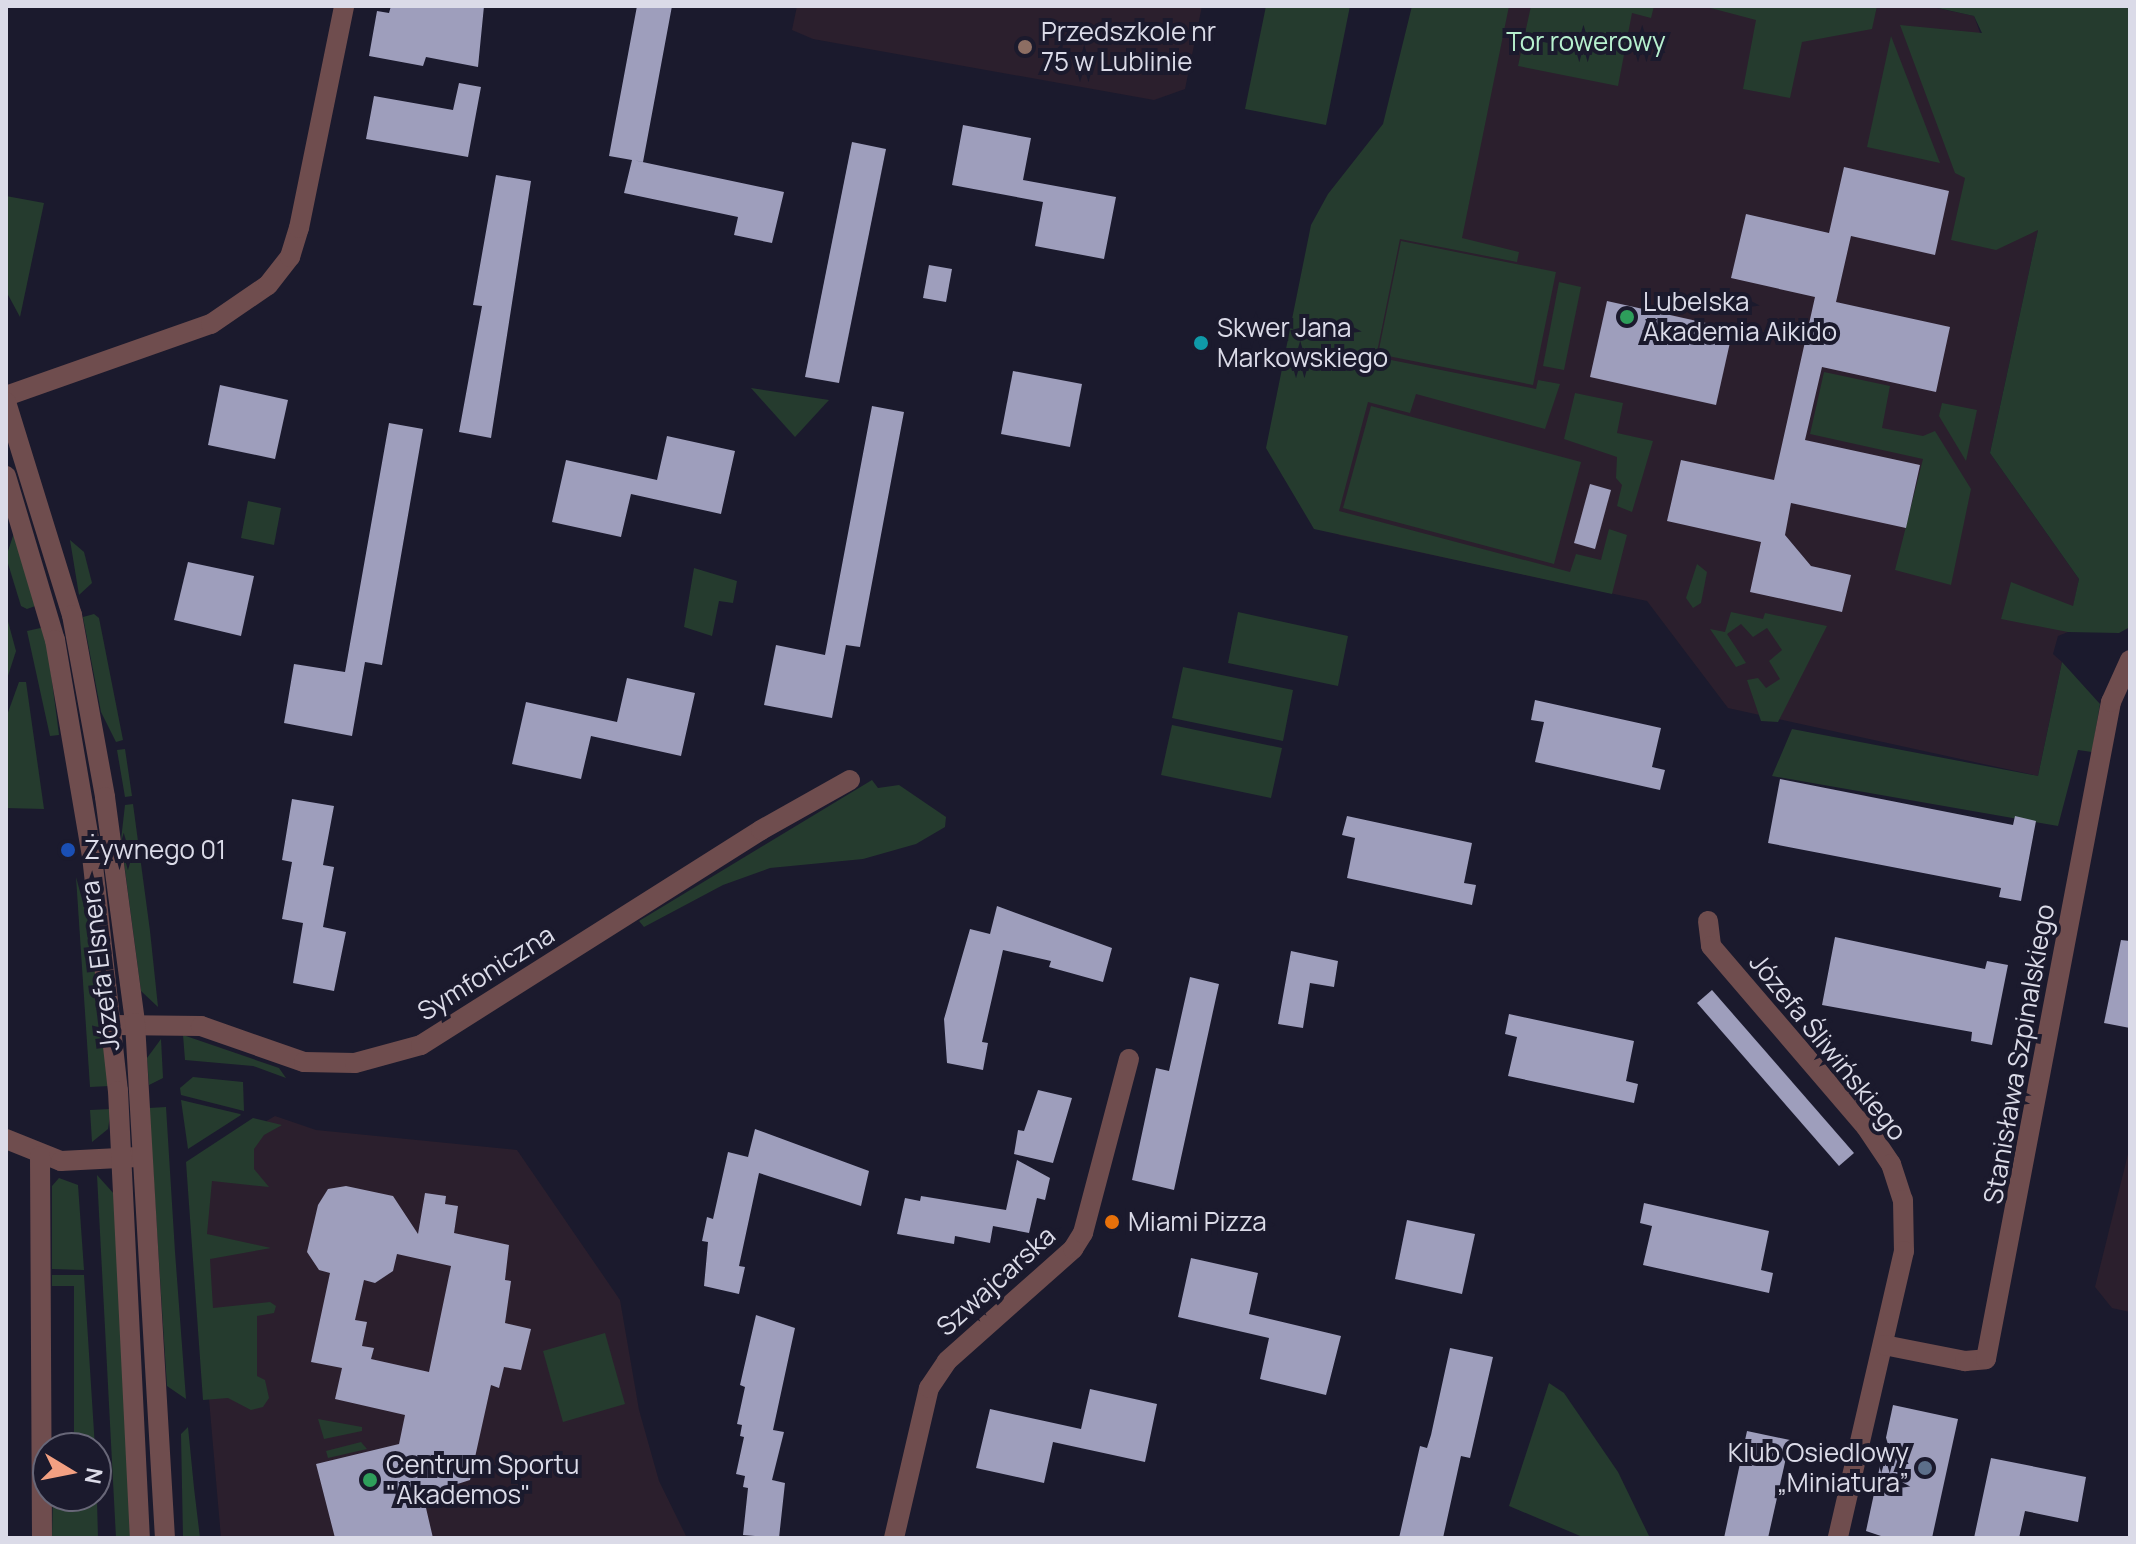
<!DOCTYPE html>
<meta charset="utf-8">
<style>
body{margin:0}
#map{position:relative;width:2136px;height:1544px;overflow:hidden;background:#1b1a2d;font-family:Manrope,sans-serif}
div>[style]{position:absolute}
.education>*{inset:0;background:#2b1f2d}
.green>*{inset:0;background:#253b2e}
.building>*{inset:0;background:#9e9ebc}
.minor>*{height:20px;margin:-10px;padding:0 10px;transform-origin:10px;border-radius:10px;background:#6f4d4e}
.tertiary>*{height:20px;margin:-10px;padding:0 10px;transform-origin:10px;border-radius:10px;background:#6f4d4e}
.dots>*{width:22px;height:22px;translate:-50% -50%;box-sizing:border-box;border:4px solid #1b1a2d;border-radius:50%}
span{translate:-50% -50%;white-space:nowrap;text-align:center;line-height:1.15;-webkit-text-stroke:8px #1b1a2d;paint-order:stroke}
.poi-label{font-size:26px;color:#dbdbe8}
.left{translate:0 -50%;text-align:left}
.right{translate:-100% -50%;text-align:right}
.park-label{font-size:26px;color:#b7f1cf}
.street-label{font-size:26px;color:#dbdbe8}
.frame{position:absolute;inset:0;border:8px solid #dbdbe8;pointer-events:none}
.north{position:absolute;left:32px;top:1432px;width:80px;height:80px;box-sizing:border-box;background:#1b1a2d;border:2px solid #686778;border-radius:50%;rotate:100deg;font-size:22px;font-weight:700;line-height:32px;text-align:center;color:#dbdbe8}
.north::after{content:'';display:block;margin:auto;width:28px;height:36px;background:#f3a082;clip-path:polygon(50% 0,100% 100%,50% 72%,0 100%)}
</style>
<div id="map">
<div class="education">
<div style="clip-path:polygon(797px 6px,1202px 6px,1185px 89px,1154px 100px,813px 39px,792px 30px)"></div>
<div style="clip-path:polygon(1431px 6px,1928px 6px,1974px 16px,2043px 207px,1990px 453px,2079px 579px,2068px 632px,2058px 636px,2053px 654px,2062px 662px,2038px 776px,1728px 708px,1647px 601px,1339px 535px,1329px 516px)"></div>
<div style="clip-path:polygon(275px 1116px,316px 1130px,517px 1150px,620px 1300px,639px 1410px,659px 1481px,687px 1538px,221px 1538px,189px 1167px)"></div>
<div style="clip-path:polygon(2130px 1146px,2130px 1312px,2112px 1308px,2095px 1287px)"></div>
</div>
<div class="green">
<div style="clip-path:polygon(1266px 6px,1350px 6px,1326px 125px,1245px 109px)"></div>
<div style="clip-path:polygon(1412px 6px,1509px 6px,1462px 238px,1519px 252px,1517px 262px,1400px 239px,1376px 357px,1536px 389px,1538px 380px,1560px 384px,1545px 429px,1416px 394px,1410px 413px,1368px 402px,1339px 511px,1570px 572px,1576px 554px,1601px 560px,1609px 529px,1627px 535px,1612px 594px,1314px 529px,1266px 448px,1311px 225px,1328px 194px,1383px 124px)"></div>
<div style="clip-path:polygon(1531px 6px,1654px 6px,1651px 18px,1632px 13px,1618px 86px,1518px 66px)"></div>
<div style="clip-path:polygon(1703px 6px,1877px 6px,1872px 29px,1802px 42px,1790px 98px,1743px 89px,1756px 20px)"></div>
<div style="clip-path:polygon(1929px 6px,2130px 6px,2130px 627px,2119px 633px,2068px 632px,2001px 619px,2011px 582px,2073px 606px,2079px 579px,1990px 453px,2038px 230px,1996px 250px,1951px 240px,1965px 178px,1955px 173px,1900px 25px,1982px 33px,1974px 16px)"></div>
<div style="clip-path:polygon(1891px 36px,1940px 163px,1867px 147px)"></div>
<div style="clip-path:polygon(6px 196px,44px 203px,20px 317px,6px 291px)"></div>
<div style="clip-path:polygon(1401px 241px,1556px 272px,1533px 385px,1378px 354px)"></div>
<div style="clip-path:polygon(1559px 282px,1581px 287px,1564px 370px,1543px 366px)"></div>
<div style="clip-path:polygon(1824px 372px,1890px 386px,1882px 428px,1923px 436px,1935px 431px,1971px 489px,1951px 585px,1895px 570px,1923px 459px,1810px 434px)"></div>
<div style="clip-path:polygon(751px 388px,829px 400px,795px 437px)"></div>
<div style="clip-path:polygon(1575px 393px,1623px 403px,1617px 433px,1653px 441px,1632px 512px,1617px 506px,1622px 485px,1616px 478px,1617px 457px,1564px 439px)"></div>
<div style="clip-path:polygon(1942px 403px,1977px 410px,1966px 461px,1939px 416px)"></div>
<div style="clip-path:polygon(1371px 406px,1581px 462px,1554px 564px,1343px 508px)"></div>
<div style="clip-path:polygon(248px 501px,281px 508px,274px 545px,241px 538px)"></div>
<div style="clip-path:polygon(15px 530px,38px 605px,27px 609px,21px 606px,6px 557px)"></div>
<div style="clip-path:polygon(70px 540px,84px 552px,92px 583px,79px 595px)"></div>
<div style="clip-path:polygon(1697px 564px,1707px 572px,1701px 603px,1693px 608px,1686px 598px)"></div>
<div style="clip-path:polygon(694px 568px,737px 581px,733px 603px,719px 601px,712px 636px,684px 627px)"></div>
<div style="clip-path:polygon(1238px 612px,1348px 636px,1338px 686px,1228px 663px)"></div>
<div style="clip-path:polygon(1731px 612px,1763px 619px,1765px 613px,1827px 626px,1778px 722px,1761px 721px,1747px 680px,1758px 678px,1766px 688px,1780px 679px,1769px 661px,1782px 650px,1767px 628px,1753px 637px,1741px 624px,1727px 634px,1746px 663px,1736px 667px,1710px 629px,1725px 632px)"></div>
<div style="clip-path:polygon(6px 614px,16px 651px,6px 682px)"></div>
<div style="clip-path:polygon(94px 614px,99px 618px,123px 740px,116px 742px,101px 712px,83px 617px)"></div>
<div style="clip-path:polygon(45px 627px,59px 735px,50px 736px,27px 631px)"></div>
<div style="clip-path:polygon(2062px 662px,2100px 704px,2092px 752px,2078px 750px,2058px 826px,1772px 776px,1792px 729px,2038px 776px)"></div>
<div style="clip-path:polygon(1183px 667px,1293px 690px,1283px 741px,1172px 718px)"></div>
<div style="clip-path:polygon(19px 682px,26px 682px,44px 809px,6px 808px,6px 718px)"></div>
<div style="clip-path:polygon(1172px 725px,1282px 748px,1271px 798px,1161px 775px)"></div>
<div style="clip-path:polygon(125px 749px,132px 796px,125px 797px,117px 750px)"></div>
<div style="clip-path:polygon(872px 780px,878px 788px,899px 785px,946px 817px,945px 827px,916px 844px,863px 859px,770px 868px,723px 885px,644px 927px,639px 921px)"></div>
<div style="clip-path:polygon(133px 804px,150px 931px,158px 1007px,141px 991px,121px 840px,125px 805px)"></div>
<div style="clip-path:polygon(76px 877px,96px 951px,109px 1086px,90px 1087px)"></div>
<div style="clip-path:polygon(183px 1035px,279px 1068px,286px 1078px,253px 1066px,185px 1060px)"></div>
<div style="clip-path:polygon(161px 1039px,163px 1078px,149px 1085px,147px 1058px)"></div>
<div style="clip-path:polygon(193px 1077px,243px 1082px,244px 1111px,181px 1095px,180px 1088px)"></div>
<div style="clip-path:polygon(181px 1100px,240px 1114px,241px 1115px,188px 1149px)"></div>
<div style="clip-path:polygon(166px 1107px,175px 1252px,186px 1399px,167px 1386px,149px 1108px)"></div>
<div style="clip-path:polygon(111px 1109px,108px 1129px,92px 1142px,90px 1110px)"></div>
<div style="clip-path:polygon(253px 1118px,282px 1125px,264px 1135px,254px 1149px,254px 1169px,269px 1187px,212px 1181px,207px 1234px,271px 1248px,210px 1259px,213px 1308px,270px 1302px,276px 1306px,274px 1313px,257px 1316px,257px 1376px,265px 1380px,269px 1398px,263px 1407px,251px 1410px,228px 1398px,203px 1400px,186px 1162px)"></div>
<div style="clip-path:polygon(97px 1175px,115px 1195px,133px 1538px,116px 1538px)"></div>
<div style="clip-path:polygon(59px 1178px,78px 1185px,84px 1270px,52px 1269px,52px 1186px)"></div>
<div style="clip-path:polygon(52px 1275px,84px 1275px,95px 1448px,74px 1448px,74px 1286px,52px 1286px)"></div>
<div style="clip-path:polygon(605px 1333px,625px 1404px,563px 1422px,543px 1351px)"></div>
<div style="clip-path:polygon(1549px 1383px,1564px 1393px,1618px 1472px,1650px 1538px,1585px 1538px,1509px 1506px)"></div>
<div style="clip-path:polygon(318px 1419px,362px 1427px,362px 1431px,324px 1439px)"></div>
<div style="clip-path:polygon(188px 1427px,194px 1488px,200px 1538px,183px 1538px,181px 1434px)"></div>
<div style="clip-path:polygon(361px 1442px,367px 1449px,328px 1458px,326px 1451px)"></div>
<div style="clip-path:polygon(96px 1463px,98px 1538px,52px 1538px,53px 1496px,96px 1496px)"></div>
</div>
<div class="building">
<div style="clip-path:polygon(391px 6px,484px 6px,478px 67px,426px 57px,423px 66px,369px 56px,377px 11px,389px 13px)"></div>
<div style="clip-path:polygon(637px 6px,672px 6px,643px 162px,633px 160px,784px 192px,772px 243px,734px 235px,738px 217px,624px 193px,632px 160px,609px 156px)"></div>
<div style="clip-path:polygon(459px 83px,481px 87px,468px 157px,366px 139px,374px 96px,453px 110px)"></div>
<div style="clip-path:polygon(963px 125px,1031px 138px,1023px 180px,1116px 197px,1104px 259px,1035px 246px,1043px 202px,952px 185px)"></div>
<div style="clip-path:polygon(852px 142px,886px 149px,839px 383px,805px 377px)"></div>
<div style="clip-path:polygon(1844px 167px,1949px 191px,1935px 255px,1851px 236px,1836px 302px,1950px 327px,1936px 392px,1822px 367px,1805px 440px,1920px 465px,1906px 528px,1791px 503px,1785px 535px,1811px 566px,1851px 575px,1842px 612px,1750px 592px,1761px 542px,1667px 521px,1681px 460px,1774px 480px,1815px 297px,1731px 278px,1746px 214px,1829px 233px)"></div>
<div style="clip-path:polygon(496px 175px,531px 181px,491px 438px,459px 432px,482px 306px,473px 305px)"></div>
<div style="clip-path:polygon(929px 265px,952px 269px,946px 302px,923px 298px)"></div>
<div style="clip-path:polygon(1607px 301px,1733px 329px,1716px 405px,1590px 377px)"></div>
<div style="clip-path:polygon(1013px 371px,1082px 384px,1070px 447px,1001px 434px)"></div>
<div style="clip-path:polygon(220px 385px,288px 400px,275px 459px,208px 445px)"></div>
<div style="clip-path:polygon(872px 406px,904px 412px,860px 647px,846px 645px,832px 718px,764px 705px,776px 645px,825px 655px)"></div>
<div style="clip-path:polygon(389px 423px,423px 429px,382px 665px,365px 662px,352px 736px,284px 723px,294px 664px,345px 672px)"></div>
<div style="clip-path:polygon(667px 436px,735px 451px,721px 514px,631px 494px,621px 537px,552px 522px,566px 460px,657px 480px)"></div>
<div style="clip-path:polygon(1590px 484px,1611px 490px,1595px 549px,1574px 543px)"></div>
<div style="clip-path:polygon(188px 562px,254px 576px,241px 636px,174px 620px)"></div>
<div style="clip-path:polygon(627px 678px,695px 693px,681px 756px,591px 736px,581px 779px,512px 764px,526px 702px,617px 722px)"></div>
<div style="clip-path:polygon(1535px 700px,1661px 728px,1652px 767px,1665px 770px,1660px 790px,1535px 762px,1544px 722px,1531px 720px)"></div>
<div style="clip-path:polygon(1780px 779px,2013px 825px,2015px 816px,2036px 821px,2021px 901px,1999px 897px,2001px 888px,1768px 843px)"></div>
<div style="clip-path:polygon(292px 799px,334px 806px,323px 865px,334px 867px,323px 927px,346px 932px,334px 991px,293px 983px,303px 923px,282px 919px,292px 862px,282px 860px)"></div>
<div style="clip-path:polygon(1347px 816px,1472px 843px,1464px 883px,1476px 885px,1472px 905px,1347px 878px,1355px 838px,1342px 835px)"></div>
<div style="clip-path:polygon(997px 906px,1112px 948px,1103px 982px,1049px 967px,1051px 961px,1003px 950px,982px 1042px,988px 1043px,983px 1070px,947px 1063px,944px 1019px,970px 929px,990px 934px)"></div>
<div style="clip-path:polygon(1835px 937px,1985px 969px,1987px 961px,2008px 965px,1992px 1045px,1971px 1041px,1972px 1032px,1822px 1005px)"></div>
<div style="clip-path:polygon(2121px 940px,2130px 941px,2130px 1028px,2104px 1023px)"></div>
<div style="clip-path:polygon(1291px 951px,1338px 961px,1334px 987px,1310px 983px,1303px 1028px,1278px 1024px)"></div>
<div style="clip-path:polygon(1190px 977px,1219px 984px,1174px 1190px,1132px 1180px,1156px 1068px,1169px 1071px)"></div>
<div style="clip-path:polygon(1712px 990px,1854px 1153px,1839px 1166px,1697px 1003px)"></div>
<div style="clip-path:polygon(1509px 1014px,1634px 1041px,1626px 1081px,1638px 1084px,1634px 1103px,1508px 1076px,1517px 1037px,1505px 1034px)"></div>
<div style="clip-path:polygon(1038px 1090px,1072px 1098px,1053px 1163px,1014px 1154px,1018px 1130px,1024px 1131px)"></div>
<div style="clip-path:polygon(755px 1129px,869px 1171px,861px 1206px,759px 1173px,739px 1266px,745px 1267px,739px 1294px,704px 1286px,708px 1242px,702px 1241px,707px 1217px,713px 1219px,728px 1152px,748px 1157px)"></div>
<div style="clip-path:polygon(1017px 1160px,1050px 1178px,1045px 1200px,1037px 1198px,1029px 1233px,993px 1226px,990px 1243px,955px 1236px,954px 1244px,897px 1234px,905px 1198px,920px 1201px,921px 1196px,1006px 1210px)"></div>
<div style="clip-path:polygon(evenodd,346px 1186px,393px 1196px,418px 1234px,425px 1193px,446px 1196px,445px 1204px,458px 1206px,454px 1233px,509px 1245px,505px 1280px,511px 1281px,505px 1323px,531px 1329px,521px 1370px,504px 1367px,499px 1388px,491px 1385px,470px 1480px,423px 1495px,433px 1538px,335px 1538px,316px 1464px,399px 1444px,405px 1415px,335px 1399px,342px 1368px,311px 1362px,330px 1273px,319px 1270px,307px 1252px,318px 1205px,328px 1189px,346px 1186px,397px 1254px,451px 1266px,429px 1372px,371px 1359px,374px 1348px,362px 1346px,367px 1322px,355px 1320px,364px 1280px,375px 1283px,393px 1271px,397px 1254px)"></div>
<div style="clip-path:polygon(1644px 1203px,1769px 1231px,1761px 1270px,1773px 1273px,1769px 1293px,1643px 1265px,1652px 1226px,1640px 1223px)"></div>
<div style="clip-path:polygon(1407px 1220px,1475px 1234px,1462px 1294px,1395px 1279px)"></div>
<div style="clip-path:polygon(1191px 1258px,1258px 1273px,1249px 1314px,1341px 1336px,1326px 1395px,1260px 1379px,1269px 1338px,1178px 1317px)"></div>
<div style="clip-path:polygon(756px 1315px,795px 1328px,773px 1430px,784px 1432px,772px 1480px,785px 1483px,779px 1538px,743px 1535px,748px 1488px,743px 1487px,745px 1476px,736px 1474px,744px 1437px,740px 1436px,742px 1425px,737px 1424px,745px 1387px,740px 1385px)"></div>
<div style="clip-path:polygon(1450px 1348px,1493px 1357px,1470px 1458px,1461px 1456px,1443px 1538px,1399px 1538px,1420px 1446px,1427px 1448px,1431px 1435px)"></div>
<div style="clip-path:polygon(1090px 1389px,1157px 1404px,1145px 1462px,1053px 1442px,1044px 1483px,976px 1468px,990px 1409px,1081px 1429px)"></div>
<div style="clip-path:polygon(1893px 1405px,1958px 1419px,1932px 1538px,1887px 1538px,1866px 1531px)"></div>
<div style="clip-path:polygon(1747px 1431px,1790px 1440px,1768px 1538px,1724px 1538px)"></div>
<div style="clip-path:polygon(1991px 1458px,2086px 1477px,2078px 1522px,2025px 1511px,2019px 1538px,1974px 1538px)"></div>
</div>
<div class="minor">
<div style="left:6px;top:396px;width:217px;rotate:-19.4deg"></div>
<div style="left:211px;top:324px;width:69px;rotate:-34.4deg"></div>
<div style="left:268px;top:285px;width:36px;rotate:-52deg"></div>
<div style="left:290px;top:257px;width:30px;rotate:-73deg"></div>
<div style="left:299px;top:228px;width:227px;rotate:-78.5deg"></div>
<div style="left:1708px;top:921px;width:25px;rotate:83deg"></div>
<div style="left:1711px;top:946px;width:238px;rotate:49.4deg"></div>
<div style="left:1866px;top:1127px;width:45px;rotate:56deg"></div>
<div style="left:1891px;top:1164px;width:38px;rotate:72deg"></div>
<div style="left:1903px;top:1200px;width:51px;rotate:88.9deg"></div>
<div style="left:1904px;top:1251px;width:294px;rotate:103deg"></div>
<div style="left:113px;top:1025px;width:88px;rotate:0.7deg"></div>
<div style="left:201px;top:1026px;width:109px;rotate:19.3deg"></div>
<div style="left:304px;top:1062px;width:51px;rotate:1.1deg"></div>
<div style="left:355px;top:1063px;width:68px;rotate:-15.3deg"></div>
<div style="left:421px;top:1045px;width:402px;rotate:-32.3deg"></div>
<div style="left:761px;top:830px;width:102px;rotate:-29.3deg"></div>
<div style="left:6px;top:1139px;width:59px;rotate:21.8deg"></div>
<div style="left:61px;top:1161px;width:77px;rotate:-3deg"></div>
<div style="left:40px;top:1156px;width:382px;rotate:89.7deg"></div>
<div style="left:1884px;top:1345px;width:83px;rotate:11.2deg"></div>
<div style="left:1965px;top:1361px;width:21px;rotate:-5deg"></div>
<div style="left:1986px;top:1359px;width:669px;rotate:-79.23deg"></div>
<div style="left:2111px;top:702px;width:46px;rotate:-65.7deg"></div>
<div style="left:894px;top:1538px;width:154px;rotate:-76.9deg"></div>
<div style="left:929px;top:1388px;width:32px;rotate:-56deg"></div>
<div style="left:947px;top:1361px;width:169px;rotate:-41.6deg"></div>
<div style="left:1073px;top:1249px;width:19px;rotate:-58deg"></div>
<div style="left:1083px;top:1233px;width:180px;rotate:-75.2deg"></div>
</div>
<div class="tertiary">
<div style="left:6px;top:402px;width:223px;rotate:72.8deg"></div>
<div style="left:72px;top:615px;width:185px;rotate:79.7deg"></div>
<div style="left:105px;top:797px;width:228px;rotate:82.4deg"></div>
<div style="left:135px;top:1023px;width:516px;rotate:86.67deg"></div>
<div style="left:6px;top:476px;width:171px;rotate:73.4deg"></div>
<div style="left:55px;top:640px;width:219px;rotate:80.3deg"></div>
<div style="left:92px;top:856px;width:236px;rotate:83.7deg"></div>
<div style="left:118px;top:1091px;width:448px;rotate:87.2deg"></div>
</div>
<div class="dots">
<div style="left:1025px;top:47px;background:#8d6e63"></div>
<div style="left:1627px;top:317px;background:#2e9e5b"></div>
<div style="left:1201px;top:343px;background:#0f9aa8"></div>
<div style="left:68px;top:850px;background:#1a4fb4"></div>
<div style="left:1112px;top:1222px;background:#e8710a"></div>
<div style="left:1925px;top:1468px;background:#5c6f8a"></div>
<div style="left:370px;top:1480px;background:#2e9e5b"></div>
</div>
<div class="poi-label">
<span class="left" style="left:1041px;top:47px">Przedszkole nr<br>75 w Lublinie</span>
<span class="left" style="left:1643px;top:317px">Lubelska<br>Akademia Aikido</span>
<span class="left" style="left:1217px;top:343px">Skwer Jana<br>Markowskiego</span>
<span class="left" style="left:84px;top:850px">Żywnego 01</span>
<span class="left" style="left:1128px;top:1222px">Miami Pizza</span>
<span class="right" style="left:1909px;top:1468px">Klub Osiedlowy<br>„Miniatura”</span>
<span class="left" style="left:386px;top:1480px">Centrum Sportu<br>"Akademos"</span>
</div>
<div class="park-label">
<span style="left:1586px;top:42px">Tor rowerowy</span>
</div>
<div class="street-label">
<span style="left:100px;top:966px;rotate:-97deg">Józefa Elsnera</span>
<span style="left:486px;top:973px;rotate:-32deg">Symfoniczna</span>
<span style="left:1828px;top:1047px;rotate:51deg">Józefa Śliwińskiego</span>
<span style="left:2019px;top:1054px;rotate:-80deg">Stanisława Szpinalskiego</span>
<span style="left:996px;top:1281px;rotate:-42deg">Szwajcarska</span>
</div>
<div class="frame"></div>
<div class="north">N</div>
</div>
